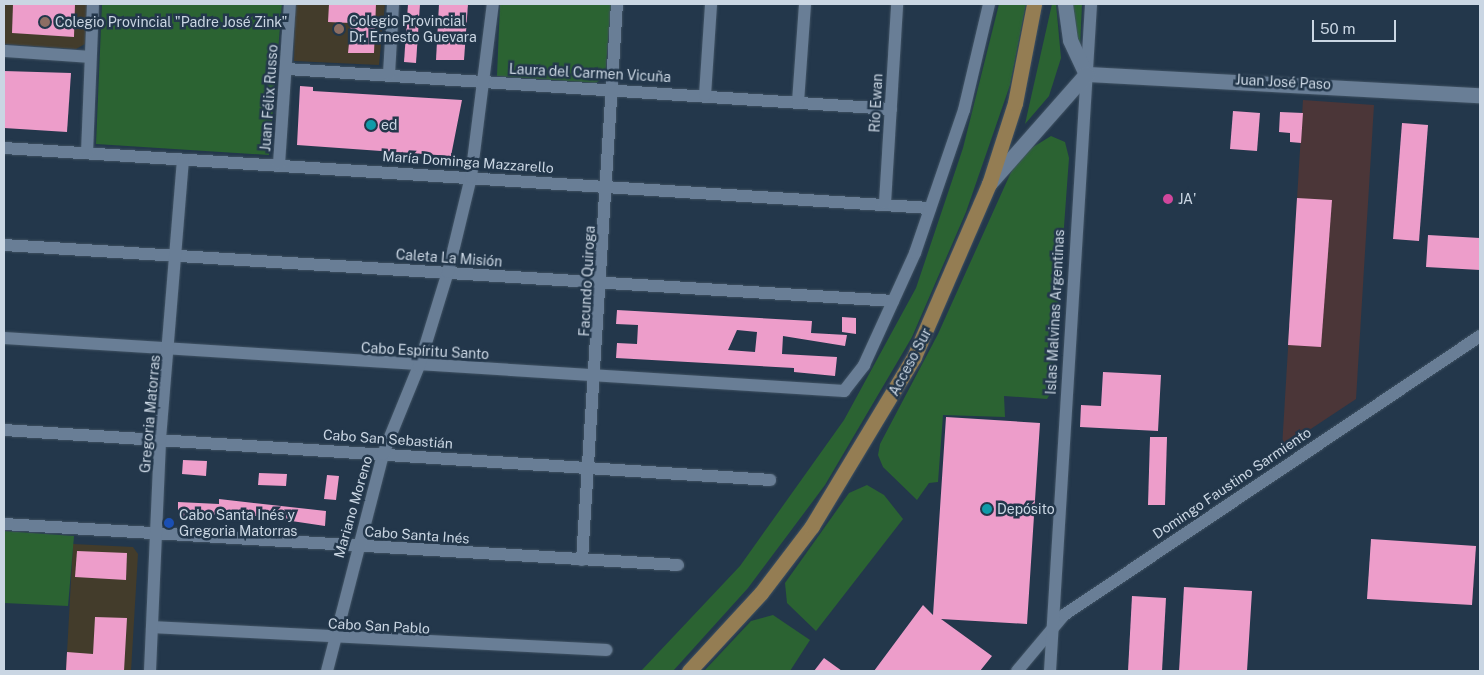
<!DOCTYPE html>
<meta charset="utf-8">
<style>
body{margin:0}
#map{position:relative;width:1484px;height:675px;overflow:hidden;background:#23374b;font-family:"Public Sans",sans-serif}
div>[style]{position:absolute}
.industrial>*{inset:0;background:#4b3638}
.education>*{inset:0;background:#433c2b}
.green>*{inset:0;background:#2b6332}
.building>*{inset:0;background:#ed9dca}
.roads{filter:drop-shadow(0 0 1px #405263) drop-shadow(0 0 1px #405263)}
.street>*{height:12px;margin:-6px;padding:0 6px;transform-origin:6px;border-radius:6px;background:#697e96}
.secondary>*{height:15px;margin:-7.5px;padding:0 7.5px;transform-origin:7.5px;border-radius:7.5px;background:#697e96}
.primary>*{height:15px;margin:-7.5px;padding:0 7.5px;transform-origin:7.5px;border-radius:7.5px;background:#947d53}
.dots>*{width:14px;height:14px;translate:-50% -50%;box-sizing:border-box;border:2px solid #23374b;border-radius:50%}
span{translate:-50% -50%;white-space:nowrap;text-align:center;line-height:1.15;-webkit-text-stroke:5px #23374b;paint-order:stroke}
.poi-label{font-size:14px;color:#cad6e3}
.left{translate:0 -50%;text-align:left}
.street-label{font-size:14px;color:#cad6e3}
.frame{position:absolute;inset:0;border:5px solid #cad6e3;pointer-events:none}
.scale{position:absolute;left:1312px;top:20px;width:84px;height:22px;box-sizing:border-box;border:2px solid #cad6e3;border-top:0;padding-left:6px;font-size:15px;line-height:18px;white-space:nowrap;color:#cad6e3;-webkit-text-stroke:4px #23374b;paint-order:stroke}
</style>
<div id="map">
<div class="industrial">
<div style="clip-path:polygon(1303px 100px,1374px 105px,1356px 399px,1282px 448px)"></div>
</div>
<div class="education">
<div style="clip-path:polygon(4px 4px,88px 4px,85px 44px,76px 49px,4px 44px)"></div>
<div style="clip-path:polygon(295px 4px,385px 4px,379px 65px,294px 61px)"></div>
<div style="clip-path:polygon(73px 544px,133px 547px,138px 554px,131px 671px,66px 671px)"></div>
</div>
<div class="green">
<div style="clip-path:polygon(102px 4px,282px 4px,269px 155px,96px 144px)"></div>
<div style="clip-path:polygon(500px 4px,611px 4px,605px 78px,595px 83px,497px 76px)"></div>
<div style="clip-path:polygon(999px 4px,1026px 4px,1010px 85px,966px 212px,912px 337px,825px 485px,748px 588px,673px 671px,641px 671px,740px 566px,844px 420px,916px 288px,963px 148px)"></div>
<div style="clip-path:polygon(1052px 4px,1056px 4px,1061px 58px,1049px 96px,1025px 124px)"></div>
<div style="clip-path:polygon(1069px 4px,1082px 4px,1080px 48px)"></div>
<div style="clip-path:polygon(1051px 136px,1065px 142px,1069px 158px,1052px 391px,1047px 399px,1004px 396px,1005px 417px,943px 415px,938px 482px,929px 483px,917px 500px,883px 467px,878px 455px,880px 444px,938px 334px,1012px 170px,1025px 152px)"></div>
<div style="clip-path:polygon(867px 485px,884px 495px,903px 519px,816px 631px,787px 603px,785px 583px,849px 493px)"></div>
<div style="clip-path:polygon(4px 531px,74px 536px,68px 606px,4px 603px)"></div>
<div style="clip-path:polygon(773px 615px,810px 640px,790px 671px,704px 671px,751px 621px)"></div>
</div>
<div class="building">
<div style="clip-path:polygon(13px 4px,75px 4px,74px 37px,12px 33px)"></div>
<div style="clip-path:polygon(329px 4px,376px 4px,374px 53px,348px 53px,351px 23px,328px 22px)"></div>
<div style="clip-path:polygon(408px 4px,420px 4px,416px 63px,404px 62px)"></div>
<div style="clip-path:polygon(439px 4px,468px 4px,464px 60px,436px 60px)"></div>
<div style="clip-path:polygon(4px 71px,71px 73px,67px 132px,4px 128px)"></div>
<div style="clip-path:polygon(300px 86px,313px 87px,313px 91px,462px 100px,451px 156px,297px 145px)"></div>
<div style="clip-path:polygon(1233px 111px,1260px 113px,1257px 151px,1230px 149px)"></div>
<div style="clip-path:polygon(1280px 112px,1303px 113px,1301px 143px,1290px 142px,1290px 133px,1279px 132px)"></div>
<div style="clip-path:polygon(1402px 123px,1428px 125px,1419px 241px,1393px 239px)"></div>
<div style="clip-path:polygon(1297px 198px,1332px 200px,1321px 347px,1288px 345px)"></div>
<div style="clip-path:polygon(1428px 235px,1480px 238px,1480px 270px,1426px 267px)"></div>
<div style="clip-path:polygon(evenodd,617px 310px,812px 321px,811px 333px,847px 335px,845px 346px,783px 336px,782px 354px,837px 357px,835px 376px,794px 372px,794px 368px,616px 358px,617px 343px,637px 344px,638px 325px,616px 324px,617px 310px,737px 330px,757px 332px,755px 352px,728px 350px,737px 330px)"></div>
<div style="clip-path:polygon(842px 317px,856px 318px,856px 334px,842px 332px)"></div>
<div style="clip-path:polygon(1103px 372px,1161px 375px,1158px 431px,1080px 427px,1081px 405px,1101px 406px)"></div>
<div style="clip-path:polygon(946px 417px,1040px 423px,1027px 624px,941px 619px,992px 656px,980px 671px,874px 671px,923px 605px,933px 615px)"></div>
<div style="clip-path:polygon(1150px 437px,1167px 437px,1165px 505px,1148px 505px)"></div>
<div style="clip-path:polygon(183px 460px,207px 461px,206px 476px,182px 474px)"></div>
<div style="clip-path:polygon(259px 473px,287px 474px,286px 486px,258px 485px)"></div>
<div style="clip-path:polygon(327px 475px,339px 476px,336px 500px,324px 499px)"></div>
<div style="clip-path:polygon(219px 499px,326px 511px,325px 526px,258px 516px,178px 518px,178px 502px,219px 504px)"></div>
<div style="clip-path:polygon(1371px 539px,1476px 546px,1472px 605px,1367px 599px)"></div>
<div style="clip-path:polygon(77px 551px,127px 553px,126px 580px,75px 577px)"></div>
<div style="clip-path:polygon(1184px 587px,1252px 591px,1247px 671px,1179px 671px)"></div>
<div style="clip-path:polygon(1132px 596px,1166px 598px,1162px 671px,1128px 671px)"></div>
<div style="clip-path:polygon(95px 617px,127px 618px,124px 671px,66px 671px,67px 652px,93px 654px)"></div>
<div style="clip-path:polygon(824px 658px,842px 671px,814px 671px)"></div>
</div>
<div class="roads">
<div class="street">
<div style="left:4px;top:51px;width:85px;rotate:4deg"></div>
<div style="left:287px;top:69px;width:605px;rotate:3.79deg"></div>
<div style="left:389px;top:74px;width:70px;rotate:-86.7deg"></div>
<div style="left:705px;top:95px;width:91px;rotate:-86.2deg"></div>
<div style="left:798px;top:102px;width:98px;rotate:-85.9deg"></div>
<div style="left:4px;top:148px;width:928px;rotate:3.71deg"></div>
<div style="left:87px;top:153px;width:149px;rotate:-87.7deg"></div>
<div style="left:279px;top:164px;width:160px;rotate:-86.1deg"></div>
<div style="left:885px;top:203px;width:199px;rotate:-86.5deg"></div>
<div style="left:4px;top:245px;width:891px;rotate:3.6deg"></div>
<div style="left:4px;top:338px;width:842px;rotate:3.61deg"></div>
<div style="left:844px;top:391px;width:33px;rotate:-52deg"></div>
<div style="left:864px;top:365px;width:123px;rotate:-65.5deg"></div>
<div style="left:915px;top:253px;width:151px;rotate:-71.1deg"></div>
<div style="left:964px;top:110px;width:109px;rotate:-76.7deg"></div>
<div style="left:4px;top:430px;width:768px;rotate:3.73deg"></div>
<div style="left:4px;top:524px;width:675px;rotate:3.48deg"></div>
<div style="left:582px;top:560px;width:557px;rotate:-86.4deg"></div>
<div style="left:152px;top:627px;width:455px;rotate:2.9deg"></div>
<div style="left:150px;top:671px;width:232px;rotate:-87.5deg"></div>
<div style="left:160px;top:439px;width:280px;rotate:-85.3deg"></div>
<div style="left:327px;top:671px;width:224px;rotate:-75.5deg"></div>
<div style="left:383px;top:454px;width:95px;rotate:-67.8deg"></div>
<div style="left:419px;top:366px;width:98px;rotate:-72.9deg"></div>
<div style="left:448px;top:272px;width:98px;rotate:-76.4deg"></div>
<div style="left:471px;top:177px;width:174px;rotate:-82.8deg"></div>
<div style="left:1017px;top:671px;width:73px;rotate:-50deg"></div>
<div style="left:1064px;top:615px;width:501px;rotate:-33.85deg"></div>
<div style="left:1050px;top:671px;width:668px;rotate:-86.48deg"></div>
</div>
<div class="secondary">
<div style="left:1065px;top:4px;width:36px;rotate:82deg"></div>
<div style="left:1070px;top:40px;width:38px;rotate:65deg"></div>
<div style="left:1086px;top:74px;width:395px;rotate:3.1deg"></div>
<div style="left:989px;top:184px;width:147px;rotate:-48.6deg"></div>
</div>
<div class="primary">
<div style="left:689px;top:671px;width:106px;rotate:-47.3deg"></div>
<div style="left:761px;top:593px;width:84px;rotate:-52.7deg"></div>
<div style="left:812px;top:526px;width:197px;rotate:-58.9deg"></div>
<div style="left:914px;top:357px;width:189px;rotate:-66.6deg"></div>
<div style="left:989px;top:184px;width:85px;rotate:-72.2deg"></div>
<div style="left:1015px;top:103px;width:101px;rotate:-79.1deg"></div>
</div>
</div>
<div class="dots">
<div style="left:45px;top:22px;background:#8d6e63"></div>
<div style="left:339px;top:29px;background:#8d6e63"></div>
<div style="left:371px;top:125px;background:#0f9aa8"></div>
<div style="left:1168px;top:199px;background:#d1479c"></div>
<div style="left:987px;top:509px;background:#0f9aa8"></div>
<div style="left:169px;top:523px;background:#1a4fb4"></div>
</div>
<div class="poi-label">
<span class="left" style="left:349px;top:29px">Colegio Provincial<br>Dr. Ernesto Guevara</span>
<span class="left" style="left:55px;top:22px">Colegio Provincial "Padre José Zink"</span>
<span class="left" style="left:381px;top:125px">ed</span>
<span class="left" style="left:1178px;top:199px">JA'</span>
<span class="left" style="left:997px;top:509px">Depósito</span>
<span class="left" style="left:179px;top:523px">Cabo Santa Inés y<br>Gregoria Matorras</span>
</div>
<div class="street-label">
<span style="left:590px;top:73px;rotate:3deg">Laura del Carmen Vicuña</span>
<span style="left:1283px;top:82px;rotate:3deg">Juan José Paso</span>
<span style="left:269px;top:98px;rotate:-86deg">Juan Félix Russo</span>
<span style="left:876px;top:103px;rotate:-87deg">Río Ewan</span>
<span style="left:468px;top:162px;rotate:4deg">María Dominga Mazzarello</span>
<span style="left:449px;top:258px;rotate:4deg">Caleta La Misión</span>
<span style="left:587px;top:281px;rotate:-87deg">Facundo Quiroga</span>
<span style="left:1055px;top:312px;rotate:-87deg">Islas Malvinas Argentinas</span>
<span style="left:425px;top:351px;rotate:3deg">Cabo Espíritu Santo</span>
<span style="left:910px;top:362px;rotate:-62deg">Acceso Sur</span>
<span style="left:150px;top:414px;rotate:-85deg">Gregoria Matorras</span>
<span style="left:388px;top:439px;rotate:4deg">Cabo San Sebastián</span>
<span style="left:1232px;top:483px;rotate:-34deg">Domingo Faustino Sarmiento</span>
<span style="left:353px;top:507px;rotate:-74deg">Mariano Moreno</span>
<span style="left:417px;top:535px;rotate:4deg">Cabo Santa Inés</span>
<span style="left:379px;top:626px;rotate:3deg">Cabo San Pablo</span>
</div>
<div class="frame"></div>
<div class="scale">50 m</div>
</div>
